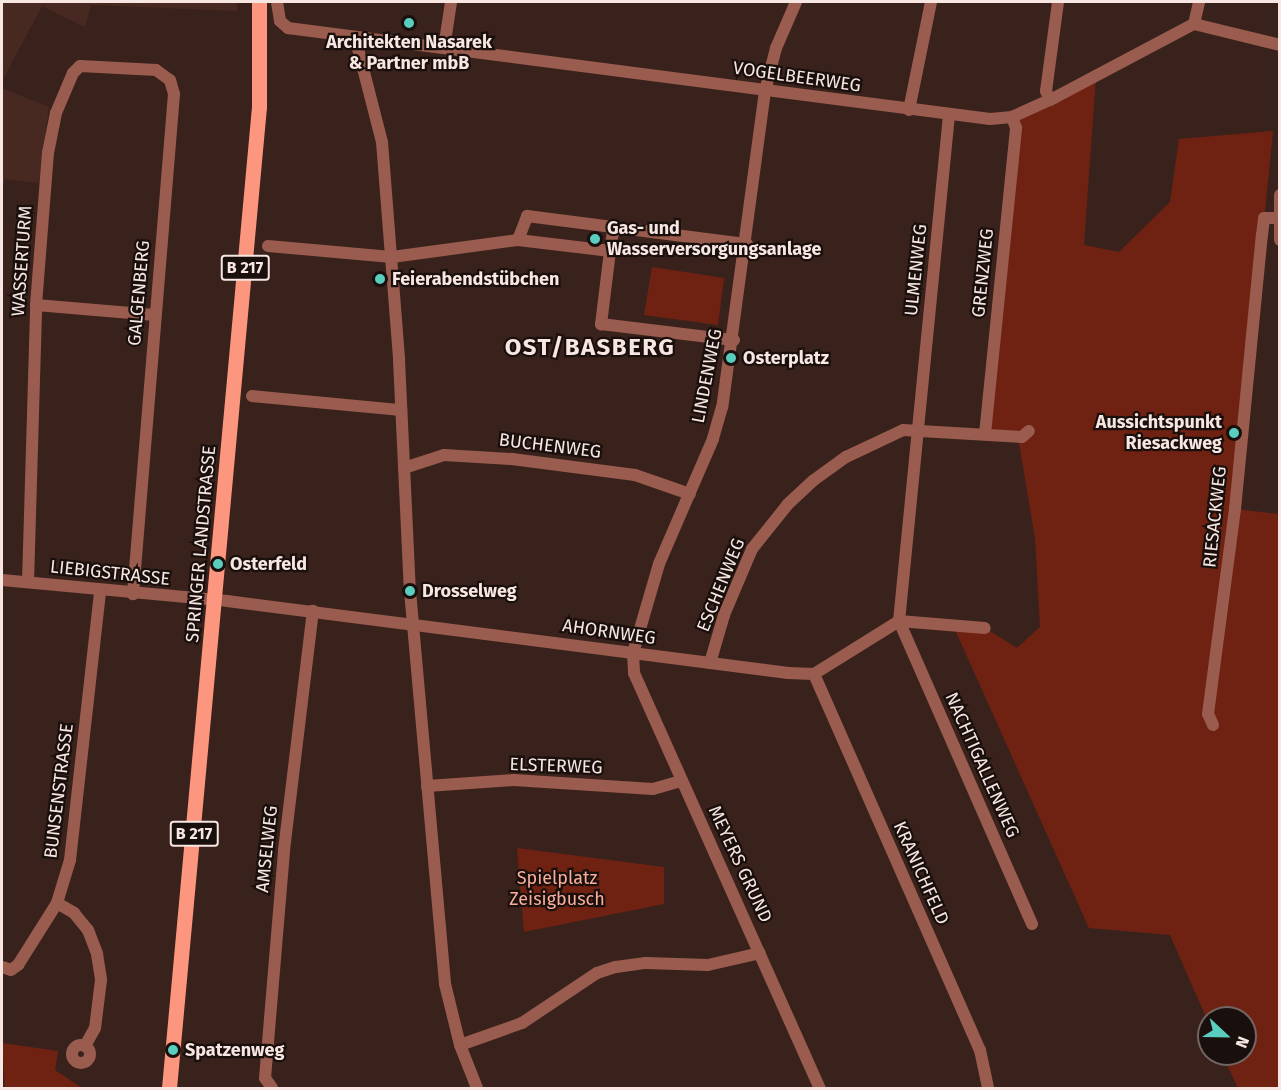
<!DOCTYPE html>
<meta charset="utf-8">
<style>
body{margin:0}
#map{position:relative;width:1281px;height:1090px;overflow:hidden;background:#3a221c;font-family:"Fira Sans",sans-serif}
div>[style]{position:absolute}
.built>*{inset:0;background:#482922}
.green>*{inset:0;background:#702212}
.minor>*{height:12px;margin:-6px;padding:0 6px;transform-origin:6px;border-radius:6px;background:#9a5c4e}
.minor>.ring{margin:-6px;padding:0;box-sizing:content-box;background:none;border:12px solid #9a5c4e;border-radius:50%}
.primary>*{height:15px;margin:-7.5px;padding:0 7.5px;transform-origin:7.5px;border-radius:7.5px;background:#fc967f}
.dots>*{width:16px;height:16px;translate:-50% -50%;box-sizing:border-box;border:3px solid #190f0c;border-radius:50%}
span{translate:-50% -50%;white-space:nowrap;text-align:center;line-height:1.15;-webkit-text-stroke:4.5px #190f0c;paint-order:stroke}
.shield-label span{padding:2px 4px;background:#190f0c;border:2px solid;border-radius:4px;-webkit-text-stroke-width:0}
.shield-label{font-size:16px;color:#f7e6e2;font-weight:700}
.poi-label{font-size:18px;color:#f7e6e2;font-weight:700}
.left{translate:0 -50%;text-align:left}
.right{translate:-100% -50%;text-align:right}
.street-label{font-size:18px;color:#f7e6e2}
.park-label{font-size:18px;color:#faad9b}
.district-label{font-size:24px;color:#f7e6e2;font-weight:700;letter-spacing:1.5px}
.frame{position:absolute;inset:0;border:3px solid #f7e6e2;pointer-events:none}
.north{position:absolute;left:1197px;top:1006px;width:60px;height:60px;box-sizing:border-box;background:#190f0c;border:2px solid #726562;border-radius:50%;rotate:112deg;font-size:16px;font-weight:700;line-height:24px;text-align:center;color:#f7e6e2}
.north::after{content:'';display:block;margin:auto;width:21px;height:27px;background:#59cebe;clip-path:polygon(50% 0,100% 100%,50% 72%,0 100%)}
</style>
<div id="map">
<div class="built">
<div style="clip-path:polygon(2px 2px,237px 2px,237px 11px,91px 5px,85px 27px,42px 6px,2px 81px)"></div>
<div style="clip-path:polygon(2px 88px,49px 107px,39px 183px,5px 179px,2px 189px)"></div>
</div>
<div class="green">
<div style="clip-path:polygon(1096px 76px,1084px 245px,1119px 252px,1170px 202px,1179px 139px,1273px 131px,1235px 509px,1279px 514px,1279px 1088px,1238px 1088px,1222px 1054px,1245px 1054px,1245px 1018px,1209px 1018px,1209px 1024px,1170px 935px,1089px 928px,952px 623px,985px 628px,1017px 648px,1040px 627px,1035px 538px,1018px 437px,985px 434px,1012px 117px)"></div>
<div style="clip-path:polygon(652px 267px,724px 278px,718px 325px,644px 315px)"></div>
<div style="clip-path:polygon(517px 848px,664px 867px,664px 904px,524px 932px)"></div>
<div style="clip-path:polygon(2px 1043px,58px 1051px,55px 1070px,82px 1088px,5px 1088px)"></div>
</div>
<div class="minor">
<div style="left:277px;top:2px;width:19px;rotate:81deg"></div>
<div style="left:280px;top:21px;width:11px;rotate:41deg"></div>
<div style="left:288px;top:28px;width:708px;rotate:7.39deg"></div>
<div style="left:990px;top:119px;width:22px;rotate:-5deg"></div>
<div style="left:1012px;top:117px;width:46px;rotate:-24.3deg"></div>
<div style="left:1054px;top:98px;width:158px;rotate:-27.9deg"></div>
<div style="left:1194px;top:24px;width:89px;rotate:13.7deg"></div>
<div style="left:796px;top:2px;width:50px;rotate:113.5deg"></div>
<div style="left:776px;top:48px;width:44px;rotate:104.3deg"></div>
<div style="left:765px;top:91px;width:319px;rotate:97.7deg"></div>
<div style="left:722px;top:407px;width:33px;rotate:106deg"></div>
<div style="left:713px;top:439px;width:136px;rotate:113.4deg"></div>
<div style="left:659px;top:564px;width:93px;rotate:106.3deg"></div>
<div style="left:633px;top:653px;width:20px;rotate:87deg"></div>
<div style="left:634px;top:673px;width:455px;rotate:65.9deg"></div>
<div style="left:1194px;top:24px;width:23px;rotate:-77deg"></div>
<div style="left:355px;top:37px;width:108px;rotate:75.6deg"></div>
<div style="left:382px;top:142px;width:219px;rotate:85.5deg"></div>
<div style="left:399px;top:360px;width:231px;rotate:87.3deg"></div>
<div style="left:410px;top:591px;width:395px;rotate:84.9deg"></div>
<div style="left:445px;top:984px;width:63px;rotate:76.2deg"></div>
<div style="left:460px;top:1045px;width:46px;rotate:68.4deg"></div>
<div style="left:444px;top:48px;width:47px;rotate:-81.3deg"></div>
<div style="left:1050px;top:100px;width:10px;rotate:-114deg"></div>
<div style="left:1046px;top:91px;width:90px;rotate:-82.3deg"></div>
<div style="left:909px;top:110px;width:110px;rotate:-78.5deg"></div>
<div style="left:949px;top:115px;width:508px;rotate:95.64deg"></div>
<div style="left:899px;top:621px;width:331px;rotate:66.3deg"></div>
<div style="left:1280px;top:195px;width:45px;rotate:90deg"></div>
<div style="left:518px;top:240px;width:26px;rotate:-69deg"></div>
<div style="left:527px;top:216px;width:222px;rotate:7.3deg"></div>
<div style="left:268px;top:246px;width:124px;rotate:5.1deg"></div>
<div style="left:392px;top:257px;width:127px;rotate:-7.7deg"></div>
<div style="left:518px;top:240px;width:93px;rotate:6.8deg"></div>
<div style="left:610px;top:251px;width:24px;rotate:-81deg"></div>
<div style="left:610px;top:251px;width:74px;rotate:97deg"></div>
<div style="left:601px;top:324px;width:134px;rotate:6.9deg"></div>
<div style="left:36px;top:305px;width:119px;rotate:4.8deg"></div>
<div style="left:252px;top:396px;width:150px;rotate:5.4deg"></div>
<div style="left:985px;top:434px;width:308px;rotate:-84.2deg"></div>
<div style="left:1016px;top:128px;width:12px;rotate:-110deg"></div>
<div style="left:404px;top:468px;width:42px;rotate:-18deg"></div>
<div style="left:444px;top:455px;width:68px;rotate:3.4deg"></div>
<div style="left:512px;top:459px;width:124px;rotate:7.4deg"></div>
<div style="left:635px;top:475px;width:58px;rotate:19.1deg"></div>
<div style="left:2px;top:580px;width:226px;rotate:5.3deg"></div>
<div style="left:227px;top:601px;width:566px;rotate:7.31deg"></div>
<div style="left:788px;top:673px;width:26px;rotate:2deg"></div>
<div style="left:814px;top:674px;width:100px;rotate:-31.9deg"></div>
<div style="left:899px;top:621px;width:86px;rotate:4.7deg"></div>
<div style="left:28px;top:582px;width:277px;rotate:-88.3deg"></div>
<div style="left:36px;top:305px;width:152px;rotate:-85.5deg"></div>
<div style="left:48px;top:153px;width:41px;rotate:-78.7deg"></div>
<div style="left:56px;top:113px;width:43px;rotate:-67deg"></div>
<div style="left:73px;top:73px;width:10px;rotate:-45deg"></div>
<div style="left:80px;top:66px;width:76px;rotate:3deg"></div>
<div style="left:156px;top:70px;width:17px;rotate:36deg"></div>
<div style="left:170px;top:80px;width:15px;rotate:74deg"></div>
<div style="left:174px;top:94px;width:502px;rotate:94.69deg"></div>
<div style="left:710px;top:663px;width:50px;rotate:-73.7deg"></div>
<div style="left:724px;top:615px;width:72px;rotate:-67deg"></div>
<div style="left:752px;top:549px;width:58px;rotate:-51.3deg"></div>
<div style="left:788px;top:504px;width:35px;rotate:-43deg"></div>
<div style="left:814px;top:480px;width:39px;rotate:-36deg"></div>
<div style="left:846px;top:457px;width:63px;rotate:-25.3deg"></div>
<div style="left:903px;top:430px;width:119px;rotate:3.4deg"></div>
<div style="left:1022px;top:437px;width:9px;rotate:-41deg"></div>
<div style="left:814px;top:674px;width:411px;rotate:66.2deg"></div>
<div style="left:980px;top:1050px;width:39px;rotate:78deg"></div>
<div style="left:1213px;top:725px;width:12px;rotate:-114deg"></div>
<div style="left:1208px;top:714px;width:207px;rotate:-82.5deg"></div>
<div style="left:1235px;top:509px;width:275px;rotate:-84.4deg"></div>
<div style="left:1262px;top:235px;width:17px;rotate:-83deg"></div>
<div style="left:1264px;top:218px;width:16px"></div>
<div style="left:427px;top:786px;width:87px;rotate:-3.9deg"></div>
<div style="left:514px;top:780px;width:139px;rotate:3.7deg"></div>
<div style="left:653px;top:789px;width:29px;rotate:-16deg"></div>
<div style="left:57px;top:903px;width:20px;rotate:30deg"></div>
<div style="left:74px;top:913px;width:22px;rotate:51deg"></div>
<div style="left:88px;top:930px;width:26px;rotate:69deg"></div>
<div style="left:97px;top:954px;width:26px;rotate:81deg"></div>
<div style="left:101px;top:980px;width:48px;rotate:97.1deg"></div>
<div style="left:95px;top:1028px;width:21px;rotate:119deg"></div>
<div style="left:2px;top:967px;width:9px;rotate:18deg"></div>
<div style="left:11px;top:970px;width:9px;rotate:-36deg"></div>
<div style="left:18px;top:965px;width:73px;rotate:-57.8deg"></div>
<div style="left:57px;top:903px;width:45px;rotate:-73.2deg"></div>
<div style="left:70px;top:860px;width:271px;rotate:-83.6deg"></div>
<div style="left:460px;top:1045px;width:66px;rotate:-19.5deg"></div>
<div style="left:522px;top:1023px;width:90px;rotate:-33.7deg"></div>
<div style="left:597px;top:973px;width:20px;rotate:-18deg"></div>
<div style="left:616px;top:967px;width:30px;rotate:-8deg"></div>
<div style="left:646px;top:963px;width:62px;rotate:1.8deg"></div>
<div style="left:708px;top:965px;width:53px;rotate:-13deg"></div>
<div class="ring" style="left:72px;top:1045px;width:6px;height:6px"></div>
<div style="left:272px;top:1088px;width:12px;rotate:-125deg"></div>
<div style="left:265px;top:1078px;width:229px;rotate:-85.2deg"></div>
<div style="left:284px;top:850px;width:241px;rotate:-83.1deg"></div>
</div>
<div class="primary">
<div style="left:169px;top:1088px;width:985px;rotate:-84.76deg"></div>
<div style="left:259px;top:107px;width:105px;rotate:-90deg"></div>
</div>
<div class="dots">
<div style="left:409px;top:23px;background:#59cebe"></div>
<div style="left:595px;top:239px;background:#59cebe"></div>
<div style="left:380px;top:279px;background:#59cebe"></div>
<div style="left:731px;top:358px;background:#59cebe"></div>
<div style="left:1234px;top:433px;background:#59cebe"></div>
<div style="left:218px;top:564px;background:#59cebe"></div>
<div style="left:410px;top:591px;background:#59cebe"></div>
<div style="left:173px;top:1050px;background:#59cebe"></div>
</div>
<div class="shield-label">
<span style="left:245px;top:268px">B 217</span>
<span style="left:194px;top:834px">B 217</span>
</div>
<div class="poi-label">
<span style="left:409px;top:53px">Architekten Nasarek<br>&amp; Partner mbB</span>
<span class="left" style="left:607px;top:239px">Gas- und<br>Wasserversorgungsanlage</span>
<span class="left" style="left:392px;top:279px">Feierabendstübchen</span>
<span class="left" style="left:743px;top:358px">Osterplatz</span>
<span class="right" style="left:1222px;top:433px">Aussichtspunkt<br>Riesackweg</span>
<span class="left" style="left:230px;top:564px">Osterfeld</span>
<span class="left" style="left:422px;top:591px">Drosselweg</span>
<span class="left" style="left:185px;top:1050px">Spatzenweg</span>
</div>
<div class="street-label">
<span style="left:797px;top:77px;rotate:8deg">VOGELBEERWEG</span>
<span style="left:22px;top:261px;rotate:-86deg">WASSERTURM</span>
<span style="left:916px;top:270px;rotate:-84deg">ULMENWEG</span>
<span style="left:983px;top:273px;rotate:-84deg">GRENZWEG</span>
<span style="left:139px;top:293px;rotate:-85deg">GALGENBERG</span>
<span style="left:707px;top:376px;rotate:-79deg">LINDENWEG</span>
<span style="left:550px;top:446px;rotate:7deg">BUCHENWEG</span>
<span style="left:1215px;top:517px;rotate:-84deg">RIESACKWEG</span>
<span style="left:201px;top:544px;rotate:-85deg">SPRINGER LANDSTRASSE</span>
<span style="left:110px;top:573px;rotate:6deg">LIEBIGSTRASSE</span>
<span style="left:721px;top:585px;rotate:-68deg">ESCHENWEG</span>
<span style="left:609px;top:632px;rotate:8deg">AHORNWEG</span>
<span style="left:982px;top:765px;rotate:66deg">NACHTIGALLENWEG</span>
<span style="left:556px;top:766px;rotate:2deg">ELSTERWEG</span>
<span style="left:59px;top:791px;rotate:-83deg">BUNSENSTRASSE</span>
<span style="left:267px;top:849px;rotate:-84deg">AMSELWEG</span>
<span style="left:740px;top:864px;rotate:65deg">MEYERS GRUND</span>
<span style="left:921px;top:873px;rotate:66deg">KRANICHFELD</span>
</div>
<div class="park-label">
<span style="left:557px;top:889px">Spielplatz<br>Zeisigbusch</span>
</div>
<div class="district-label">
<span style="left:590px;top:348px">OST/BASBERG</span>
</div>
<div class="frame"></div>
<div class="north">N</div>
</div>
